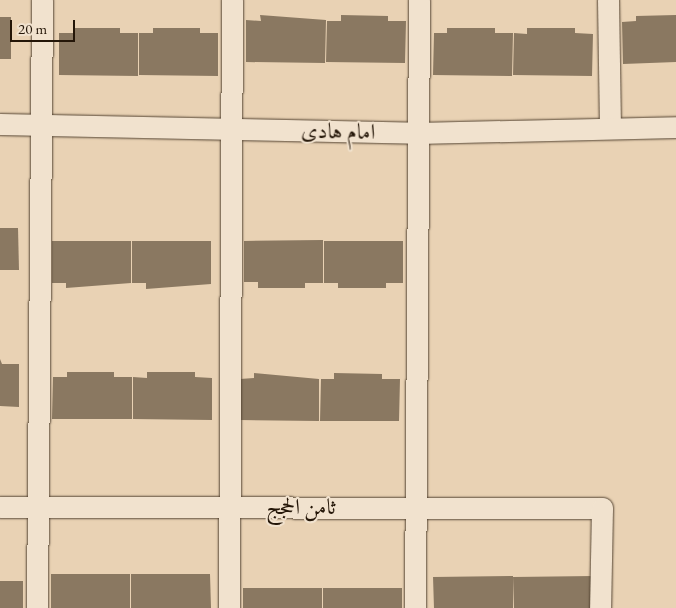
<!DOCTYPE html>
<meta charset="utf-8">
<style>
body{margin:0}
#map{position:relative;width:676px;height:608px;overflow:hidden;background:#e9d2b4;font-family:"EB Garamond",Amiri,serif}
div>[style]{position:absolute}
.building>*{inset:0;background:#8a7861}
.roads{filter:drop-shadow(0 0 1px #554533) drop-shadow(0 0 1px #554533)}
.minor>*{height:21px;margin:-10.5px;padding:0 10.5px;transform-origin:10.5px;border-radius:10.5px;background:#f1e2ce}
span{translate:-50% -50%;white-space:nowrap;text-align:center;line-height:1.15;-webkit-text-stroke:4px #f1e2ce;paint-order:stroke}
.street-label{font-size:22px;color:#241608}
.scale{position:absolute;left:10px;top:20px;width:65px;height:22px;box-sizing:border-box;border:2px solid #241608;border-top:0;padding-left:6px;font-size:15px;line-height:18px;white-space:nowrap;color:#241608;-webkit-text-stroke:4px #f1e2ce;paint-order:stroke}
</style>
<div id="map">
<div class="building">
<div style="clip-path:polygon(260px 15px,326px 20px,325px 63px,246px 62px,246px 20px,261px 21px)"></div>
<div style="clip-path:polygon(341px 15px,388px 16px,388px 21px,406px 21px,405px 63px,326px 62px,327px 21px,341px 21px)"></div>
<div style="clip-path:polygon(676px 15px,676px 62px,623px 64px,622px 22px,636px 21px,636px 16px)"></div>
<div style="clip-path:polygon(0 17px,11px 17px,11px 59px,0 59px)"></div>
<div style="clip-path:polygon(73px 28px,120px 28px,120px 33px,138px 33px,138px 76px,59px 75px,59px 33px,73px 33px)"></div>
<div style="clip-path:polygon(153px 28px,200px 28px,200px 33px,218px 33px,218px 76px,139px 75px,139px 33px,153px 33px)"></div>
<div style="clip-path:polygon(447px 28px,495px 28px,495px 33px,513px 33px,512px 76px,433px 75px,434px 33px,447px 33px)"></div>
<div style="clip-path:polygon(527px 28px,575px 28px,575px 33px,593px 34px,592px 76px,513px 75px,514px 33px,527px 34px)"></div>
<div style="clip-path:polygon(0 228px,18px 228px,19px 270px,0 270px)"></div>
<div style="clip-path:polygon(323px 240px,323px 283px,305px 283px,305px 288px,258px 288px,258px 282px,244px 282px,244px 241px)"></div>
<div style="clip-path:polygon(52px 241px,131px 241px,131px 283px,66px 288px,66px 283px,52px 283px)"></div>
<div style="clip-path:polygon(132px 241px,211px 241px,211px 284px,146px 289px,146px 283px,132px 283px)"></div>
<div style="clip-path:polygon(324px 241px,403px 241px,403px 283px,386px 283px,386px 288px,338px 288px,338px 283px,324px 283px)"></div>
<div style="clip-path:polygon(0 359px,2px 364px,19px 364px,19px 407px,0 406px)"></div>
<div style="clip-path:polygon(67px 372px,114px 372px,114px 377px,132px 377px,132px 419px,52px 419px,53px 377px,67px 377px)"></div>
<div style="clip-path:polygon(147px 372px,195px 372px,195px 377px,212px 378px,212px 420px,133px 419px,133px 377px,147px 378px)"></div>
<div style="clip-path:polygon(254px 373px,319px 379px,319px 421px,240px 420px,240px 379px,254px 378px)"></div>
<div style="clip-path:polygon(334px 373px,382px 374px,382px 379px,400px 379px,399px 421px,320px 421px,321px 379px,334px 379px)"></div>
<div style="clip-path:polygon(51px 574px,130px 574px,130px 608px,51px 608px)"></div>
<div style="clip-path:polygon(131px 574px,210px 574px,211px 608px,131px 608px)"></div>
<div style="clip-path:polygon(513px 576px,513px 608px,434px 608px,433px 577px)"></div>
<div style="clip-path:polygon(593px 576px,593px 608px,514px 608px,513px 577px)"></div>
<div style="clip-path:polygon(0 581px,23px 581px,23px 608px,0 608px)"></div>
<div style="clip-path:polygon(243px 588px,322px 588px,322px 608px,243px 608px)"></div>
<div style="clip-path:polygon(323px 588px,402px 588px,402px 608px,323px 608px)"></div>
</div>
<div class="roads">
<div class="minor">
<div style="left:608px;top:0;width:128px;rotate:89.1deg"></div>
<div style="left:0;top:124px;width:417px;rotate:1.2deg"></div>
<div style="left:417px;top:133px;width:259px;rotate:-1.3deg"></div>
<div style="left:0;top:507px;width:602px;rotate:0.1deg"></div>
<div style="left:602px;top:508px;width:100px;rotate:91.1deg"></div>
<div style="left:37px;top:608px;width:608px;rotate:-89.53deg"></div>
<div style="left:229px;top:608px;width:608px;rotate:-89.72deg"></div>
<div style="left:415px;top:608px;width:608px;rotate:-89.62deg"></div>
</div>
</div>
<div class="street-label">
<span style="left:338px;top:131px;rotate:1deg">امام هادی</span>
<span style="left:301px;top:507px">ثامن الحجج</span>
</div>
<div class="scale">20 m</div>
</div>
